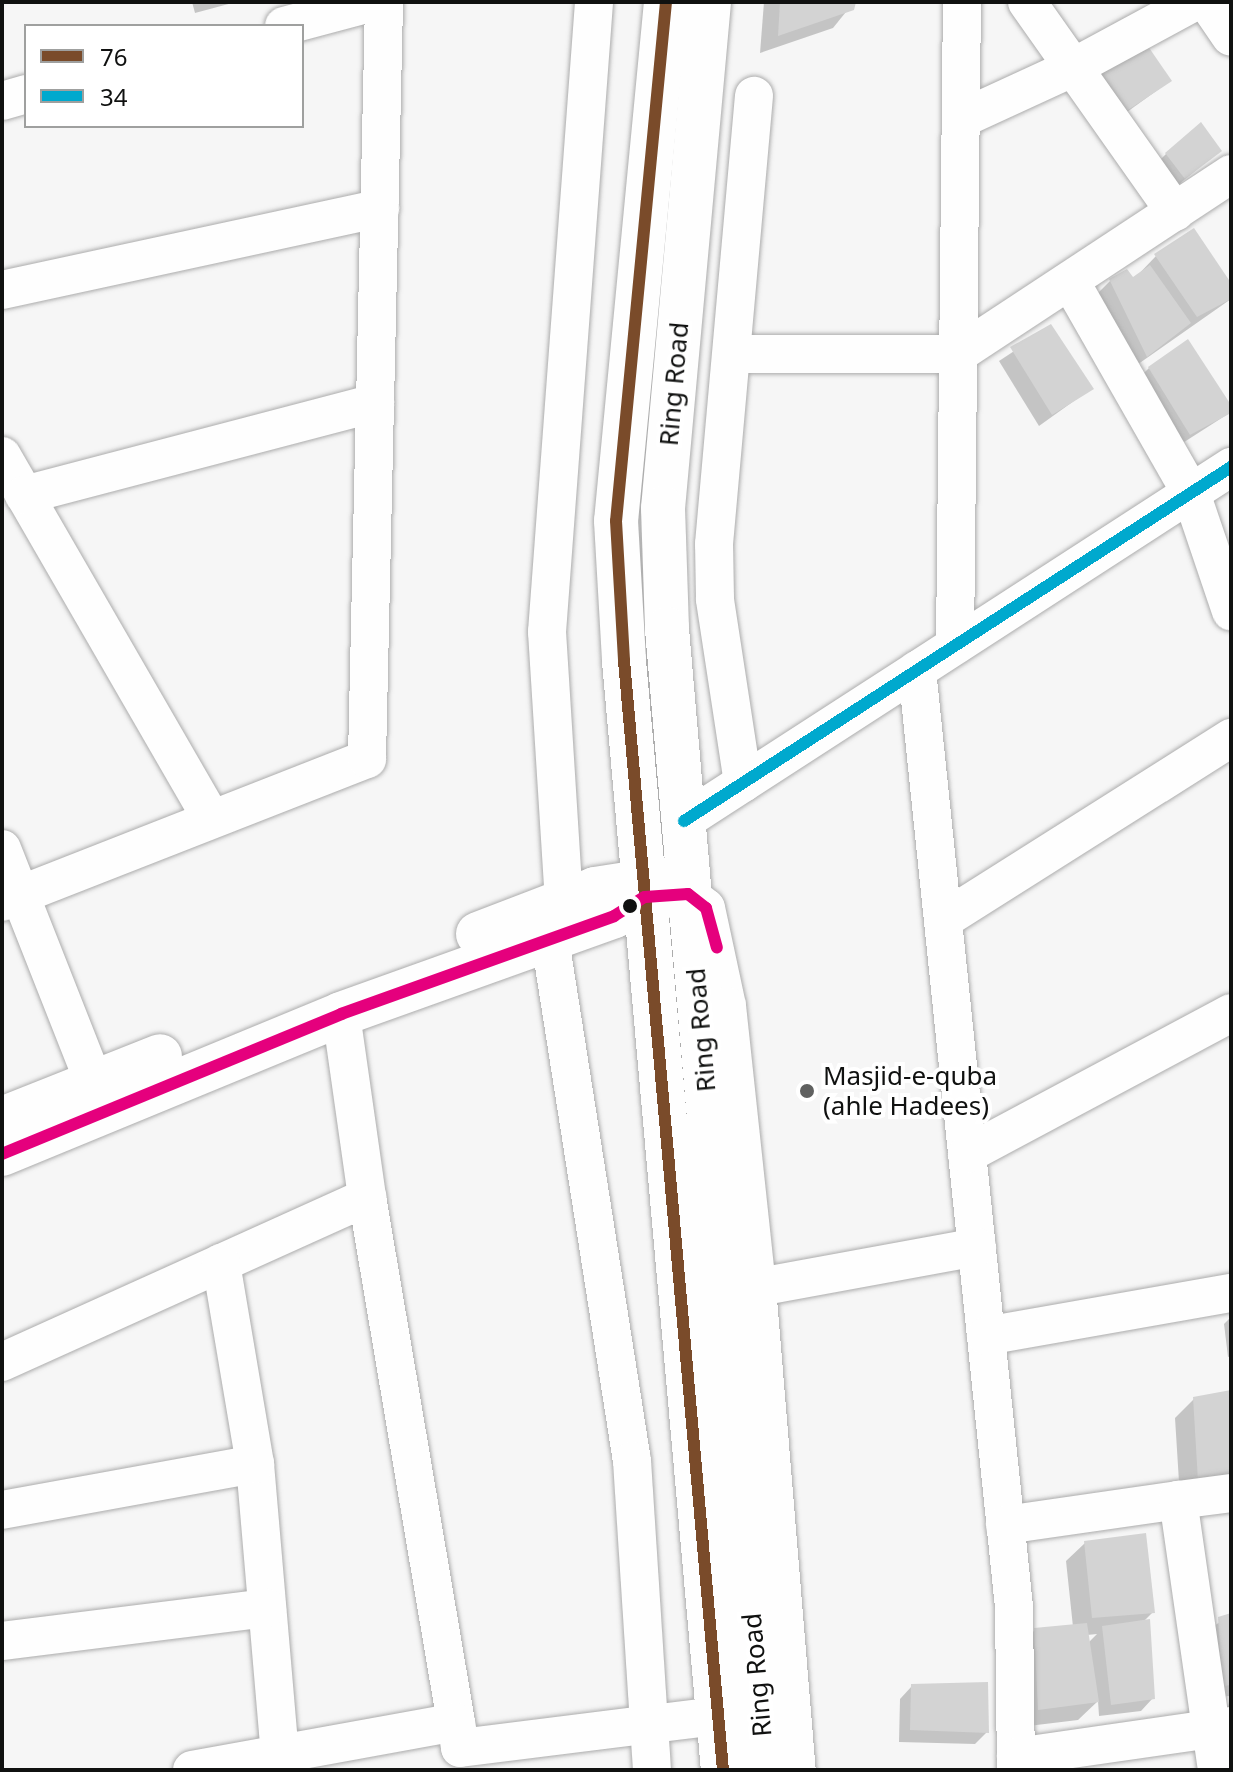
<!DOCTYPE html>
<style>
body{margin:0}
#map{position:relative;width:1233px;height:1772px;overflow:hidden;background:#f6f6f6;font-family:"Noto Sans",sans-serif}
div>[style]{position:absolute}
.shadow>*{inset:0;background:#0003}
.building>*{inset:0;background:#d3d3d3}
.roads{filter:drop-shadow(0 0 2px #acacac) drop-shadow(0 0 2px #acacac)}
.minor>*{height:38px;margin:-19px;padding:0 19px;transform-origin:19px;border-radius:19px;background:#fefefe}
.tertiary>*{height:44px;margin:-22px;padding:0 22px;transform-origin:22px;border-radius:22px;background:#fefefe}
.trunk>*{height:44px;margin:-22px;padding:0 22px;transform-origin:22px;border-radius:22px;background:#fefefe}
.bus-1>*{height:12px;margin:-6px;padding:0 6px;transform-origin:6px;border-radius:6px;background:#7a4b2a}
.bus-2>*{height:12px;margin:-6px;padding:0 6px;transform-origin:6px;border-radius:6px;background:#00a9ce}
.bus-3>*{height:12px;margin:-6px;padding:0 6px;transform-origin:6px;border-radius:6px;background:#e5007d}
.dots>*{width:22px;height:22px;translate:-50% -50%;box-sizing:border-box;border:4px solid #fff;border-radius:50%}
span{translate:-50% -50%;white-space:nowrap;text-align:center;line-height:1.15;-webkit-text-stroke:8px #fff;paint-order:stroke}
.street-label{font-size:26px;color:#101110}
.poi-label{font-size:26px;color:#101110}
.left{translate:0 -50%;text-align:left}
.frame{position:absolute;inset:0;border:4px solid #101110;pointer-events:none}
.legend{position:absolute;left:24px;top:24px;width:280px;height:104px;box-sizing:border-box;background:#fff;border:2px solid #9fa09f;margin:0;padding:10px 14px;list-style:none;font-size:24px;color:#101110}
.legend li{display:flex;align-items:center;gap:16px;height:40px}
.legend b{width:40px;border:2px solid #9fa09f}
</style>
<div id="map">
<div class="shadow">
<div style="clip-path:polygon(192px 2px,236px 2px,195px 13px)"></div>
<div style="clip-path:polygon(764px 2px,854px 2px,833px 28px,760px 53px)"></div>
<div style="clip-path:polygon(1170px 81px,1109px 125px,1076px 83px)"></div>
<div style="clip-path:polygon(1219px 151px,1172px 190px,1154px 166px,1166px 154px)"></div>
<div style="clip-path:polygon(1156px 256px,1231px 287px,1231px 299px,1134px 367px,1098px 293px,1110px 281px,1133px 280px)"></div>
<div style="clip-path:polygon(1051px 327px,1092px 388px,1039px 426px,999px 361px)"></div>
<div style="clip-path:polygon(1149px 368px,1231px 409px,1231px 412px,1178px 446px,1137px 380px)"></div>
<div style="clip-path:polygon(1231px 1317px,1231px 1356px,1228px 1357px,1224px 1324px)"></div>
<div style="clip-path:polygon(1231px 1392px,1231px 1494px,1180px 1498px,1175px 1418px,1194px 1399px)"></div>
<div style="clip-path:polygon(evenodd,1085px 1543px,1153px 1612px,1143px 1622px,1153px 1698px,1141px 1711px,1099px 1716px,1098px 1701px,1078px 1720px,1020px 1727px,1016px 1648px,1035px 1630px,1073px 1627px,1066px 1561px,1085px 1543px,1097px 1634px,1088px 1643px,1087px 1635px,1097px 1634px)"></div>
<div style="clip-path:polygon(1231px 1615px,1231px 1696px,1211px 1697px,1206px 1631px)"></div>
<div style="clip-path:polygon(912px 1686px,987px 1732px,975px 1744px,899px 1742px,900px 1699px)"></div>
</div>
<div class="building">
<div style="clip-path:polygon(780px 2px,856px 2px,854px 10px,778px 36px)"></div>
<div style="clip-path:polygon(1143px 39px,1172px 81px,1122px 114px,1087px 70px)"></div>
<div style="clip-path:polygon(1201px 122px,1222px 151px,1185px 179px,1165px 153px)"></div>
<div style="clip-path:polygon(1194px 228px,1231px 283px,1231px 299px,1197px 317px,1154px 254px)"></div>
<div style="clip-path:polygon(1150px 265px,1191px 323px,1147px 357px,1109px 279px,1127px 269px,1133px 277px)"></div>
<div style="clip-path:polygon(1051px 324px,1094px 389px,1052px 415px,1010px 347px)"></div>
<div style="clip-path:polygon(1188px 339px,1231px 405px,1231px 413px,1190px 435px,1148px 367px)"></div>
<div style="clip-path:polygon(1231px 1390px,1231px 1478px,1198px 1481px,1193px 1397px)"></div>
<div style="clip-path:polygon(1146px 1533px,1155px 1613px,1092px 1618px,1084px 1541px)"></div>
<div style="clip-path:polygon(1231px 1613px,1231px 1685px,1222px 1686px,1218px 1617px)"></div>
<div style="clip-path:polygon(1150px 1619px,1155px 1699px,1111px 1705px,1102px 1626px)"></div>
<div style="clip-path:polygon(1087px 1623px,1099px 1702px,1038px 1710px,1034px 1628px)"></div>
<div style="clip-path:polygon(988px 1682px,989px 1733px,910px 1730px,911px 1684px)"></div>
</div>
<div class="roads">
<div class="minor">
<div style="left:1027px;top:2px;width:257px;rotate:54.8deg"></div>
<div style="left:1207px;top:2px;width:42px;rotate:55.6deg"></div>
<div style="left:284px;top:26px;width:93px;rotate:-14.9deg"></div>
<div style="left:2px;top:101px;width:25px;rotate:-16deg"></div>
<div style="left:961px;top:119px;width:122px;rotate:-24.7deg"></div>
<div style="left:1072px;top:68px;width:139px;rotate:-28.4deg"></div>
<div style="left:1070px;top:281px;width:244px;rotate:60.3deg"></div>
<div style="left:1191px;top:493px;width:125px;rotate:71.3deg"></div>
<div style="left:2px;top:290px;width:387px;rotate:-12.2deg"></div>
<div style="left:732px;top:354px;width:226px"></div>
<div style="left:958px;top:354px;width:327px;rotate:-33.4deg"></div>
<div style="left:2px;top:456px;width:419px;rotate:60deg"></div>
<div style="left:24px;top:495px;width:363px;rotate:-14.7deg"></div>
<div style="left:955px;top:645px;width:643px;rotate:-89.38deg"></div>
<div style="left:917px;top:670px;width:942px;rotate:84.09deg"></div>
<div style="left:1014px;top:1607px;width:163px;rotate:89.3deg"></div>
<div style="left:743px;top:783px;width:186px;rotate:-98.7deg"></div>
<div style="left:715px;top:599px;width:55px;rotate:-91deg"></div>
<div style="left:714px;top:544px;width:450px;rotate:-84.9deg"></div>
<div style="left:684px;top:821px;width:652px;rotate:-32.91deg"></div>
<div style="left:2px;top:849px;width:278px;rotate:68.5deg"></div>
<div style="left:697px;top:901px;width:11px;rotate:38deg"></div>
<div style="left:706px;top:908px;width:100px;rotate:77.9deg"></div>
<div style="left:727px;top:1006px;width:283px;rotate:83.9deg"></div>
<div style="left:757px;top:1287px;width:485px;rotate:85.3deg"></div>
<div style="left:2px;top:902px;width:392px;rotate:-21.4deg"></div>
<div style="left:367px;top:759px;width:757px;rotate:-88.71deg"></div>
<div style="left:564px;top:902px;width:271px;rotate:-93.6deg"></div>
<div style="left:547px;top:632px;width:632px;rotate:-85.73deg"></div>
<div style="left:943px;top:920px;width:341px;rotate:-32.3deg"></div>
<div style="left:550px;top:940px;width:527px;rotate:81.06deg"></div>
<div style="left:632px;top:1461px;width:310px;rotate:86.3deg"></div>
<div style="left:341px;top:1014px;width:185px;rotate:81.9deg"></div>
<div style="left:367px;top:1197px;width:532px;rotate:80.38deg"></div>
<div style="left:967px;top:1154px;width:299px;rotate:-28.1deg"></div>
<div style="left:732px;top:1292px;width:249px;rotate:-10.4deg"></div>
<div style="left:986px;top:1336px;width:249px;rotate:-10deg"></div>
<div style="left:2px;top:1362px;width:401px;rotate:-24.3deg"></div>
<div style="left:255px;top:1464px;width:291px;rotate:85.1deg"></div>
<div style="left:2px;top:1510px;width:257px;rotate:-10.3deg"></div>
<div style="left:255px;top:1464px;width:204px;rotate:-99.6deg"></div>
<div style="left:1005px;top:1525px;width:175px;rotate:-8.2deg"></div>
<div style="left:2px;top:1641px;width:267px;rotate:-7.1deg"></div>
<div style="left:1016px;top:1757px;width:217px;rotate:-8.2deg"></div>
<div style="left:192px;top:1770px;width:268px;rotate:-10.3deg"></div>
<div style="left:456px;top:1722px;width:26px;rotate:81deg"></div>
<div style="left:460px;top:1748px;width:260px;rotate:-7.1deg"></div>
<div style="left:1217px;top:1770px;width:273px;rotate:-98.2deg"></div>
<div style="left:1178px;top:1500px;width:53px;rotate:-7.5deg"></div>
</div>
<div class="tertiary">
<div style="left:478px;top:934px;width:125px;rotate:-21deg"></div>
<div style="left:595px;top:889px;width:65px;rotate:-8.9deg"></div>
<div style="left:2px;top:1119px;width:170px;rotate:-21.7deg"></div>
<div style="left:2px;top:1154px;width:367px;rotate:-22.4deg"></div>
<div style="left:341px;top:1014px;width:290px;rotate:-19.7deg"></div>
<div style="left:614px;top:916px;width:36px;rotate:-32deg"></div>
<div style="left:645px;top:897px;width:33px;rotate:-3deg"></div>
</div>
<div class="trunk">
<div style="left:666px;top:2px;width:521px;rotate:95.5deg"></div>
<div style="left:616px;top:521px;width:140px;rotate:86.7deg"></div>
<div style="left:624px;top:661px;width:1113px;rotate:84.9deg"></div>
<div style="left:709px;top:2px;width:508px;rotate:95.19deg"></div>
<div style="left:663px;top:508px;width:121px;rotate:88.1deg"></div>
<div style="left:667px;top:629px;width:1145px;rotate:85.09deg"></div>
</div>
</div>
<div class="bus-1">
<div style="left:666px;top:2px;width:521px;rotate:95.5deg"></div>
<div style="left:616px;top:521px;width:140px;rotate:86.7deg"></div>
<div style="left:624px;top:661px;width:1113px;rotate:84.9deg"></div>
</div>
<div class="bus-2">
<div style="left:684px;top:821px;width:652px;rotate:-32.91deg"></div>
</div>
<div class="bus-3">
<div style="left:2px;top:1154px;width:367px;rotate:-22.4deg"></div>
<div style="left:341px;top:1014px;width:290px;rotate:-19.7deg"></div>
<div style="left:614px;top:916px;width:36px;rotate:-32deg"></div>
<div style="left:645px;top:897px;width:43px;rotate:-4deg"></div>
<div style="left:688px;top:894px;width:23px;rotate:38deg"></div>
<div style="left:706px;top:908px;width:41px;rotate:74.6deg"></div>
</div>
<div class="dots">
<div style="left:630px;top:906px;background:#101110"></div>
<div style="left:807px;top:1091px;background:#606160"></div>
</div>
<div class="street-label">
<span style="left:674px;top:384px;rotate:-85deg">Ring Road</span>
<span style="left:701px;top:1030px;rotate:-95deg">Ring Road</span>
<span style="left:757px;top:1675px;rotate:-95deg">Ring Road</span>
</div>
<div class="poi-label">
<span class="left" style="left:823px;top:1091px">Masjid-e-quba<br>(ahle Hadees)</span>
</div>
<div class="frame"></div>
<ul class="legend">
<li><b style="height:10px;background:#7a4b2a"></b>76</li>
<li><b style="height:10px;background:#00a9ce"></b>34</li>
</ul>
</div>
